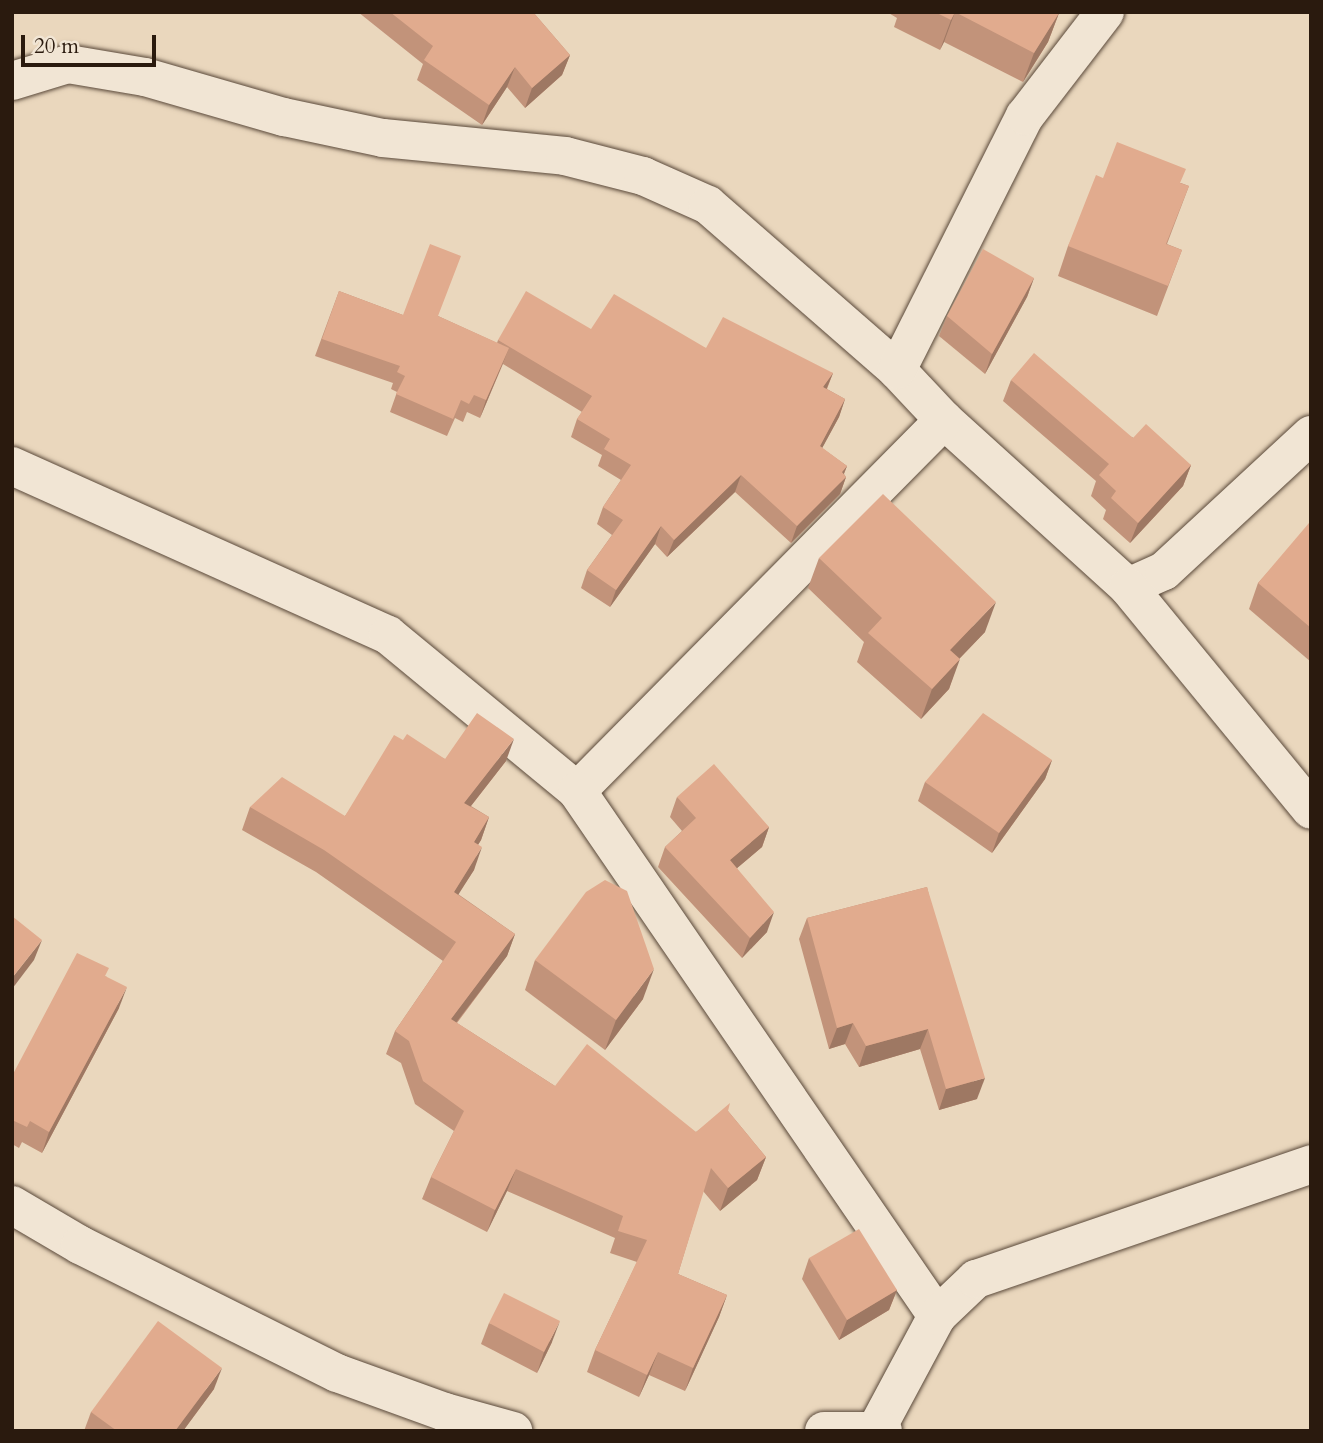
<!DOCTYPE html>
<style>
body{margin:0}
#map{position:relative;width:1323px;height:1443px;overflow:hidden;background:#ead7bd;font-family:Cardo,serif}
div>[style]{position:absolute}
.roads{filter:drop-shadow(0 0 2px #5a493a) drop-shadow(0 0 2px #5a493a)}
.minor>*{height:38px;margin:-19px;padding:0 19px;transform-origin:19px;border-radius:19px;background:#f1e5d4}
.wall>*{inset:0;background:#c2937a}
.shaded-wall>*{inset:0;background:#9e7863}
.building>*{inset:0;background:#e1ab8e}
span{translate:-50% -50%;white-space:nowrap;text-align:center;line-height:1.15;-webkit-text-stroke:5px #f1e5d4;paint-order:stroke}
.frame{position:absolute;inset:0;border:14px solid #2a1a0e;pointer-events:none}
.scale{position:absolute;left:21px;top:35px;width:135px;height:32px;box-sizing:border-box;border:4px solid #2a1a0e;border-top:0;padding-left:9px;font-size:21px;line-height:24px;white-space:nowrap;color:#2a1a0e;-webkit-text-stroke:5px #f1e5d4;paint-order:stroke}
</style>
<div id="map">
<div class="roads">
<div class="minor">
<div style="left:12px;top:81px;width:59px;rotate:-16.9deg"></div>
<div style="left:68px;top:64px;width:78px;rotate:9.6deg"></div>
<div style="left:145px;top:77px;width:145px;rotate:16.1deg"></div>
<div style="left:284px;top:117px;width:101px;rotate:12deg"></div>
<div style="left:383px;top:138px;width:183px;rotate:5.6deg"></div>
<div style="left:565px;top:156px;width:81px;rotate:14.4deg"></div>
<div style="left:643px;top:176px;width:71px;rotate:24deg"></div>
<div style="left:708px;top:205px;width:251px;rotate:41.1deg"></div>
<div style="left:897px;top:370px;width:69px;rotate:46.8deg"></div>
<div style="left:944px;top:420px;width:248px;rotate:42.2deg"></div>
<div style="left:1128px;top:587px;width:39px;rotate:-24deg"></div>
<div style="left:1164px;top:571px;width:200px;rotate:-42.8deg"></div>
<div style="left:897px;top:370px;width:284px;rotate:-63.3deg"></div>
<div style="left:1025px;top:116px;width:131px;rotate:-52.4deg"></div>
<div style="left:12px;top:466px;width:412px;rotate:24.2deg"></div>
<div style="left:388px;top:635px;width:245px;rotate:39.5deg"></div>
<div style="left:577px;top:791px;width:522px;rotate:-45.31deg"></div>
<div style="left:1128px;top:587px;width:288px;rotate:50.6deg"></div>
<div style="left:577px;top:791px;width:637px;rotate:55.56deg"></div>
<div style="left:12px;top:1205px;width:79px;rotate:30.5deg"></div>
<div style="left:80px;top:1245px;width:287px;rotate:26.5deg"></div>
<div style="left:337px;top:1373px;width:115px;rotate:19.9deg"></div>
<div style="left:445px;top:1412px;width:71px;rotate:15.6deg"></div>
<div style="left:877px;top:1428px;width:127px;rotate:-61.8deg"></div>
<div style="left:937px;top:1316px;width:54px;rotate:-43.5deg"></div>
<div style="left:976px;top:1279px;width:354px;rotate:-18.9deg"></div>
<div style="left:824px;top:1431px;width:59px"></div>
</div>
</div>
<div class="wall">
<div style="clip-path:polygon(358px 12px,533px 12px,570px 55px,562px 75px,525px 108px,507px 87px,482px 125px,417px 80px,423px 64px)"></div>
<div style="clip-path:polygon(887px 12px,1059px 12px,1059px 13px,1048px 42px,1023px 82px,944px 42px,940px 50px,894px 27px,897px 18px)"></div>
<div style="clip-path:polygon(1103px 178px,1181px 183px,1189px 186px,1167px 244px,1182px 250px,1157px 316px,1058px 276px,1068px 246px)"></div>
<div style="clip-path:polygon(1034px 278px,1027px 297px,985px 374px,939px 336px,947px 316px)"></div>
<div style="clip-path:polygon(339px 291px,403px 315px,438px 316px,497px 343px,498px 340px,591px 329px,706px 348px,833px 373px,827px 389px,845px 399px,839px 417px,822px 448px,847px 466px,844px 474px,846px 477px,840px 494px,791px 543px,735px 492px,667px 557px,655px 544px,610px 607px,581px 588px,587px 570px,612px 535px,597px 524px,603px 507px,621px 480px,598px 466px,602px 455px,571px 437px,577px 419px,582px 412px,503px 364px,480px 418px,467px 412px,463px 422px,455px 418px,447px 436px,390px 412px,397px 392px,391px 389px,393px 383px,315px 356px)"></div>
<div style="clip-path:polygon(1011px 380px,1191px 465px,1183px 486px,1130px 543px,1103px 519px,1106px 510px,1091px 496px,1096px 481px,1003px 401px)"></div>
<div style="clip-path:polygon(1311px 525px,1311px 662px,1249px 609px,1258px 583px)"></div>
<div style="clip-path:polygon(819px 558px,985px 632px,959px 659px,949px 689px,921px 719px,857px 662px,864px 642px,808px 588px)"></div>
<div style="clip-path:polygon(403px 740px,445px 759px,506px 761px,471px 806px,489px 817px,481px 840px,478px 845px,474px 870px,458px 894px,515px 934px,507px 956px,457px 1023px,555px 1086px,696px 1132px,728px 1111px,766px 1157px,757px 1180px,720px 1211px,703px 1191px,678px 1274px,727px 1295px,719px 1317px,685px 1391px,649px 1375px,639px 1397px,587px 1372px,595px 1350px,637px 1262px,610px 1253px,615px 1238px,507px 1191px,487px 1232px,422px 1199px,431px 1177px,454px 1131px,415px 1104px,401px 1063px,386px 1054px,395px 1031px,443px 961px,316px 872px,242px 830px,250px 807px,345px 816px)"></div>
<div style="clip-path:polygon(1052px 760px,1045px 779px,992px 853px,918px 801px,925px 782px)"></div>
<div style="clip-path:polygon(677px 797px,769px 827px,762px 847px,737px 868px,767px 932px,742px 958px,658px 867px,665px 847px,682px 831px,670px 817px)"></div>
<div style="clip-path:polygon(927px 887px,977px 1099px,939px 1110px,920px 1049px,859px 1067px,845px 1044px,829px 1049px,799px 939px,807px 918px)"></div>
<div style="clip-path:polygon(535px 960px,643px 999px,605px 1050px,525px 990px)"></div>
<div style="clip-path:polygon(106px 976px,119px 1008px,42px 1153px,22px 1142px,19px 1148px,12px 1144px,12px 1076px)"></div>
<div style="clip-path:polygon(809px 1258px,897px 1290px,889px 1310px,839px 1340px,802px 1279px)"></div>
<div style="clip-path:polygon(489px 1323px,552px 1342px,537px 1373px,481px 1344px)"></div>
<div style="clip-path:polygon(214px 1389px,183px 1431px,84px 1431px,91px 1412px)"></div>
</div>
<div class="shaded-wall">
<div style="clip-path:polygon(955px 12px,944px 42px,940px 50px,951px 20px)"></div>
<div style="clip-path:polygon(1059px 13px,1048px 42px,1023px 82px,1034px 53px)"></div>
<div style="clip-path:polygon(570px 55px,562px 75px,525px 108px,532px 88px)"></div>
<div style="clip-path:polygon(515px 67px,507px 87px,482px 125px,489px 105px)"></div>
<div style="clip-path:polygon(1034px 278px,1027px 297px,985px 374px,992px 354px)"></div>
<div style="clip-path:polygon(509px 348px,502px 365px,480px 418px,486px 400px)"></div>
<div style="clip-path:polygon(833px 373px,826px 390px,823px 387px)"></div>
<div style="clip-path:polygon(845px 399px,839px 417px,814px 463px,820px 446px)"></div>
<div style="clip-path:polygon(1191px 465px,1183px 486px,1130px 543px,1138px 523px)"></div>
<div style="clip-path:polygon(847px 466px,840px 483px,846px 477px,840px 494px,791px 543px,797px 526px)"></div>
<div style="clip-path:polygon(741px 475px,735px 492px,667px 557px,674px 540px)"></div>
<div style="clip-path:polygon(661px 526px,655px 544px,610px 607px,616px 590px)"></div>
<div style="clip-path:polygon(996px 602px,985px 632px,939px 680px,950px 650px)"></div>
<div style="clip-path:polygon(960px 659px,949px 689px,921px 719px,932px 689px)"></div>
<div style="clip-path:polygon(514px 739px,506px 761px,456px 825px,464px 803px)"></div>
<div style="clip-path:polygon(1052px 760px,1045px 779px,992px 853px,999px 833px)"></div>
<div style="clip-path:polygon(489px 817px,481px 840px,465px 865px,474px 842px)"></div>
<div style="clip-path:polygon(769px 827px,762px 847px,723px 880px,730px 860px)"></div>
<div style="clip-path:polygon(482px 847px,474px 870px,446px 914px,454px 892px)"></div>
<div style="clip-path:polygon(774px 912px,767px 932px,742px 958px,750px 938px)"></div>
<div style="clip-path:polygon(515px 934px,507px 956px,442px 1041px,451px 1019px)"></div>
<div style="clip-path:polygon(42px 940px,34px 960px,12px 989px,12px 978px)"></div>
<div style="clip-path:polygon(654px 969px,643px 999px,605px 1050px,616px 1020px)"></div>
<div style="clip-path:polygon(127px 987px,119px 1008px,42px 1153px,49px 1132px)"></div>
<div style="clip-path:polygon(853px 1023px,845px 1044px,829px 1049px,837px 1028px)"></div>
<div style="clip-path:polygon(928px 1029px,920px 1049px,859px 1067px,866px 1046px)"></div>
<div style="clip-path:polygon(985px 1078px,977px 1099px,939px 1110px,946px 1089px)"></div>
<div style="clip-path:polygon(766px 1157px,757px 1180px,720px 1211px,728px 1188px)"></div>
<div style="clip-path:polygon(516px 1169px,507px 1191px,487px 1232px,495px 1210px)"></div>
<div style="clip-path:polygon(897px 1290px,889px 1310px,839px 1340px,847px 1320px)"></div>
<div style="clip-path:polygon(727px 1295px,719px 1317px,685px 1391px,693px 1368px)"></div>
<div style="clip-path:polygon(560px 1321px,552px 1342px,537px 1373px,544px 1352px)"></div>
<div style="clip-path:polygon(658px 1352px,649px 1375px,639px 1397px,647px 1375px)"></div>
<div style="clip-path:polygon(222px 1368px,214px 1389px,183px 1431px,175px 1431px)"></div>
</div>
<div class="building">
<div style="clip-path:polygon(390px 12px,533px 12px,570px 55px,532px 88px,515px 67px,489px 105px,424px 60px,433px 46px)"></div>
<div style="clip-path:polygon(935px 12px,1059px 12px,1059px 13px,1034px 53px,955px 12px,951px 20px)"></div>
<div style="clip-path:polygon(1117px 142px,1186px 169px,1180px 183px,1189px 186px,1166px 244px,1182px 250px,1168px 286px,1068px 246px,1096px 175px,1103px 178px)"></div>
<div style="clip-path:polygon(430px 244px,461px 256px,438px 316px,509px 348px,486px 400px,474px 395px,469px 404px,461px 400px,453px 419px,396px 394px,405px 376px,397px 372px,400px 366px,322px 339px,339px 291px,403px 315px)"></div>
<div style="clip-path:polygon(983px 249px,1034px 278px,992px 354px,947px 316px)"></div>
<div style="clip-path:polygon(526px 291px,591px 329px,614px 294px,706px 348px,723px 317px,833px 373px,823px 387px,845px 399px,820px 446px,847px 466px,842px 472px,846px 477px,797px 526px,741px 475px,674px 540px,661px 526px,616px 590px,587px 570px,623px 520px,603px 507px,631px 465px,604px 449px,610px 439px,577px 419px,592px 396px,498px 340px)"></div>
<div style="clip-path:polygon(1034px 353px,1133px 438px,1146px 424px,1191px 465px,1138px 523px,1111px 498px,1116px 491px,1099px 475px,1109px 464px,1011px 380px)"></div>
<div style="clip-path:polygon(883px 494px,996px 602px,950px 650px,960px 659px,932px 689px,868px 633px,882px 618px,819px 558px)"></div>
<div style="clip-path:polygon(1309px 523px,1311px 525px,1311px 628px,1258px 583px)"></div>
<div style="clip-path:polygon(477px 713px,514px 739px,464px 803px,489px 817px,474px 842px,482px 847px,454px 892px,515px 934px,451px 1019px,555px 1086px,587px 1044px,696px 1132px,730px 1103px,728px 1111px,766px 1157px,728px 1188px,711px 1168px,678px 1274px,727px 1295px,693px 1368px,658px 1352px,647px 1375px,595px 1350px,647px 1240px,618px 1231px,623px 1216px,516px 1169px,495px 1210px,431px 1177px,464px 1111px,423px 1081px,409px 1041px,395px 1031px,456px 942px,324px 850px,250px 807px,282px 777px,345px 816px,394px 735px,403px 740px,407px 734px,445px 759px)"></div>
<div style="clip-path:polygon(983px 713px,1052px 760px,999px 833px,925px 782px)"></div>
<div style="clip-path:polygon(714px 764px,769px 827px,730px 860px,774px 912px,750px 938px,665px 847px,696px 818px,677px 797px)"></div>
<div style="clip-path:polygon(605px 880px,627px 891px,654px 969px,616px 1020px,535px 960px,586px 892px)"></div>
<div style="clip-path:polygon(927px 887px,985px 1078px,946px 1089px,928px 1029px,866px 1046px,853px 1023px,837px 1028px,807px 918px)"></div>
<div style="clip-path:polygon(12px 916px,42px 940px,12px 978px)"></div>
<div style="clip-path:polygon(77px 953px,109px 968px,105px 976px,127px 987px,49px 1132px,30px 1121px,27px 1127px,12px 1120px,12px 1076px)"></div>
<div style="clip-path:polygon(859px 1229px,897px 1290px,847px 1320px,809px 1258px)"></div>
<div style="clip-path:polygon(504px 1293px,560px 1321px,544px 1352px,489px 1323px)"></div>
<div style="clip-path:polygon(158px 1321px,222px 1368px,175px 1431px,117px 1431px,91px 1412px)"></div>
</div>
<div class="frame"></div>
<div class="scale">20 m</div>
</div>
